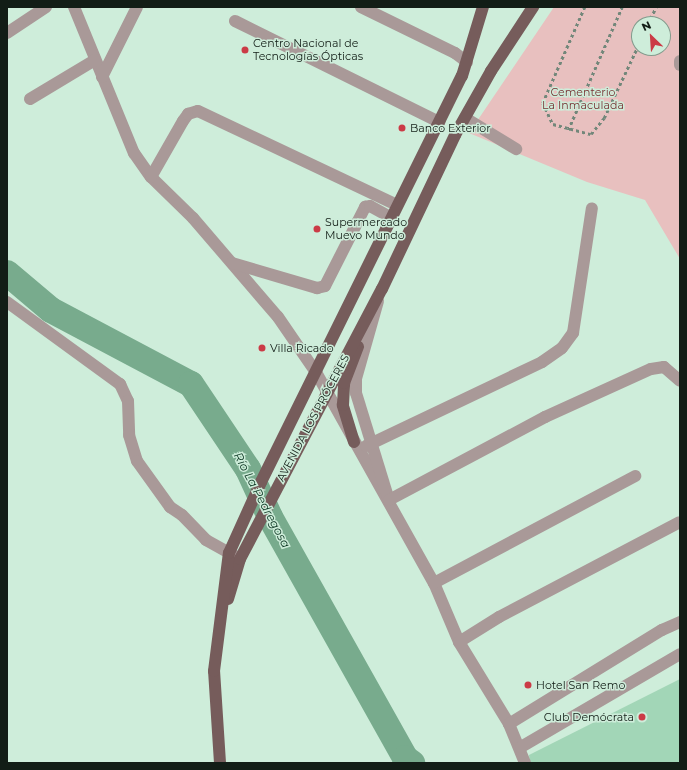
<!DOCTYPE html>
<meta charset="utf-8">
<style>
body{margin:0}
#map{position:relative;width:687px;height:770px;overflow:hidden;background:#ceedda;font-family:Montserrat,sans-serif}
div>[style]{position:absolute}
.green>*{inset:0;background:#e8c0bf}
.river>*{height:26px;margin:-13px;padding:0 13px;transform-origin:13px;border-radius:13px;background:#78ab8d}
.building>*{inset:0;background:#a2d6b7}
.path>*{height:2.5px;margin-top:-1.25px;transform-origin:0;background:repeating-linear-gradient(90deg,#72877a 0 3px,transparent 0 6px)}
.minor>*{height:12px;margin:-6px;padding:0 6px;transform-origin:6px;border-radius:6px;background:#a99998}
.major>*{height:12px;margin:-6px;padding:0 6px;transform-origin:6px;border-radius:6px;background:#765c5b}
.dots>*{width:11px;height:11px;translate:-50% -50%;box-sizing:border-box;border:2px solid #ceedda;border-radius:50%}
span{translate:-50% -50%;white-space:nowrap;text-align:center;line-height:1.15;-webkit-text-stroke:3px #ceedda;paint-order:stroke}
.poi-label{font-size:11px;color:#121d16}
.left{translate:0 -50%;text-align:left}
.right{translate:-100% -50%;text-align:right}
.park-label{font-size:11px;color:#773133}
.street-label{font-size:11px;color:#121d16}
.water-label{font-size:12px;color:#0a3420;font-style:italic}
.frame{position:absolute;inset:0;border:8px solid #121d16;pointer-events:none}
.north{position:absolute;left:631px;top:16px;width:40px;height:40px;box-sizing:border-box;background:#ceedda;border:1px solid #839a8c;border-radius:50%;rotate:335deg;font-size:11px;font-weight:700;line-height:16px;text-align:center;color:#121d16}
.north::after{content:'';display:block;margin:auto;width:14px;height:18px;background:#cb3b46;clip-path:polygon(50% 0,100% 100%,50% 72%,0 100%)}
</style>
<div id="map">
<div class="green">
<div style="clip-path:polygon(evenodd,554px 7px,680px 7px,680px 259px,645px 200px,587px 182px,469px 133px,554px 7px,639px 24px,663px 24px,663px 48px,639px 48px,639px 24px)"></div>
</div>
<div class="river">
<div style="left:7px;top:273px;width:57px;rotate:40.1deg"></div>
<div style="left:51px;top:310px;width:158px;rotate:27.9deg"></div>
<div style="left:191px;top:384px;width:102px;rotate:56.2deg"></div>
<div style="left:248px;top:469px;width:53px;rotate:65.4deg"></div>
<div style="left:270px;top:517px;width:276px;rotate:60.7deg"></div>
<div style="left:405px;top:758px;width:9px;rotate:36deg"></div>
</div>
<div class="building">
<div style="clip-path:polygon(680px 679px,680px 763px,530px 763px,529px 755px)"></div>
</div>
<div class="path">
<div style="left:585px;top:7px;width:105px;rotate:113.6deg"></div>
<div style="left:543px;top:103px;width:23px;rotate:65deg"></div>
<div style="left:553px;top:124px;width:39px;rotate:15deg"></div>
<div style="left:591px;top:134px;width:21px;rotate:-51deg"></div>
<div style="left:604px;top:118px;width:82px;rotate:-64.7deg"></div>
<div style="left:648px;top:24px;width:19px;rotate:-65deg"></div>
<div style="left:568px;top:130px;width:134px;rotate:-66.3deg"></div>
</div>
<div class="minor">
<div style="left:74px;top:7px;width:158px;rotate:67.7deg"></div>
<div style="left:134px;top:153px;width:29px;rotate:55deg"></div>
<div style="left:151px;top:177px;width:59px;rotate:44.3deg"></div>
<div style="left:193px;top:218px;width:130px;rotate:49.4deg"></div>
<div style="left:278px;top:317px;width:69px;rotate:55.6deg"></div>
<div style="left:317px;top:374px;width:240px;rotate:60.8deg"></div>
<div style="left:434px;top:583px;width:64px;rotate:67deg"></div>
<div style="left:459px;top:642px;width:96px;rotate:58.6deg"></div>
<div style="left:509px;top:724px;width:42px;rotate:67.7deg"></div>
<div style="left:361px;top:7px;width:105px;rotate:26.1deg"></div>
<div style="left:455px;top:53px;width:15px;rotate:37deg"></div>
<div style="left:235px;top:21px;width:228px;rotate:26.3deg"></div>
<div style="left:7px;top:33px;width:47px;rotate:-33.7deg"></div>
<div style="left:680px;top:61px;width:4px;rotate:90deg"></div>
<div style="left:102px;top:77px;width:78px;rotate:-63.4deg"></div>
<div style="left:30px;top:99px;width:76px;rotate:-31deg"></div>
<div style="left:465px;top:118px;width:60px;rotate:31.3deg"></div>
<div style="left:151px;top:177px;width:64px;rotate:-60.3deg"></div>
<div style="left:183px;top:121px;width:9px;rotate:-54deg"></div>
<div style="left:188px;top:114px;width:10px;rotate:-17deg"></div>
<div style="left:198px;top:111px;width:220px;rotate:25.3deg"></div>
<div style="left:232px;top:263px;width:89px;rotate:16.4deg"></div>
<div style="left:317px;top:288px;width:8px;rotate:-14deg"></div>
<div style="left:325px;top:286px;width:89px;rotate:-63.1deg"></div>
<div style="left:365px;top:207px;width:5px;rotate:-11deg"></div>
<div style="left:370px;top:206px;width:25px;rotate:29deg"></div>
<div style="left:378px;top:301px;width:81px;rotate:105.8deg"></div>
<div style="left:356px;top:379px;width:14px;rotate:90deg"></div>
<div style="left:356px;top:393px;width:112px;rotate:72.9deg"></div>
<div style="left:389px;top:500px;width:177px;rotate:-28deg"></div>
<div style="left:545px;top:417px;width:116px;rotate:-24.4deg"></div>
<div style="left:651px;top:369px;width:13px;rotate:-9deg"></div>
<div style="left:664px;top:367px;width:21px;rotate:41deg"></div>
<div style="left:7px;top:302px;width:140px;rotate:36deg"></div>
<div style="left:120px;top:384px;width:19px;rotate:65deg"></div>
<div style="left:128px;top:401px;width:34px;rotate:88deg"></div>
<div style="left:129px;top:435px;width:27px;rotate:73deg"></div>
<div style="left:137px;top:461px;width:57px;rotate:54.3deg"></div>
<div style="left:170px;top:507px;width:14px;rotate:34deg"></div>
<div style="left:182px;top:515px;width:35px;rotate:46deg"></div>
<div style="left:206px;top:540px;width:37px;rotate:29deg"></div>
<div style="left:366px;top:446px;width:195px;rotate:-25.5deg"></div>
<div style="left:542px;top:362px;width:24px;rotate:-35deg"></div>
<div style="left:562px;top:348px;width:19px;rotate:-54deg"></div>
<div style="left:573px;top:333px;width:126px;rotate:-81.4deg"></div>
<div style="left:434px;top:583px;width:228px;rotate:-28deg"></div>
<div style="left:459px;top:642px;width:47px;rotate:-32deg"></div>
<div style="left:499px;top:617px;width:204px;rotate:-27.7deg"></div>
<div style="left:509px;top:724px;width:180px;rotate:-31.6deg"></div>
<div style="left:662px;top:630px;width:20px;rotate:-24deg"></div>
<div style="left:521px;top:747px;width:184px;rotate:-30.3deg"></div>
</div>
<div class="major">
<div style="left:354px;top:442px;width:39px;rotate:-107deg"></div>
<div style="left:343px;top:405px;width:22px;rotate:-87deg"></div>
<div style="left:344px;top:383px;width:39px;rotate:-69deg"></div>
<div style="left:228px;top:599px;width:42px;rotate:-73.3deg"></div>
<div style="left:240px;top:559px;width:305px;rotate:-62.3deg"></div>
<div style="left:382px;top:289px;width:170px;rotate:-64.6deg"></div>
<div style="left:455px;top:135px;width:73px;rotate:-60.6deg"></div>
<div style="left:491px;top:71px;width:77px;rotate:-56.7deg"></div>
<div style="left:220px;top:763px;width:92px;rotate:-93.7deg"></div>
<div style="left:214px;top:671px;width:119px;rotate:-82.8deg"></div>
<div style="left:229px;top:553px;width:78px;rotate:-65.7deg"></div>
<div style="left:261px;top:482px;width:453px;rotate:-63.7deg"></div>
<div style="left:462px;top:76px;width:72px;rotate:-73.1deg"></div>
</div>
<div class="dots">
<div style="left:245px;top:50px;background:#cb3b46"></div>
<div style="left:402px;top:128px;background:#cb3b46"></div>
<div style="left:317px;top:229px;background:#cb3b46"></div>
<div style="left:262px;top:348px;background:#cb3b46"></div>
<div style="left:528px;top:685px;background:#cb3b46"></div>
<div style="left:642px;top:717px;background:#cb3b46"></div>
</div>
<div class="poi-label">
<span class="left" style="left:253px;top:50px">Centro Nacional de<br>Tecnologías Ópticas</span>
<span class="left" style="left:410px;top:128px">Banco Exterior</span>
<span class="left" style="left:325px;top:229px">Supermercado<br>Muevo Mundo</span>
<span class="left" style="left:270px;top:348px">Villa Ricado</span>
<span class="left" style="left:536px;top:685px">Hotel San Remo</span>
<span class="right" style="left:634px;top:717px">Club Demócrata</span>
</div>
<div class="park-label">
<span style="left:583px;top:99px">Cementerio<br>La Inmaculada</span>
</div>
<div class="street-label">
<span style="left:313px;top:418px;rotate:-62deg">AVENIDA LOS PRÓCERES</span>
</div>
<div class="water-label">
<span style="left:262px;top:500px;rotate:62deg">Río La Pedregosa</span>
</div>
<div class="frame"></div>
<div class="north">N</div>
</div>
